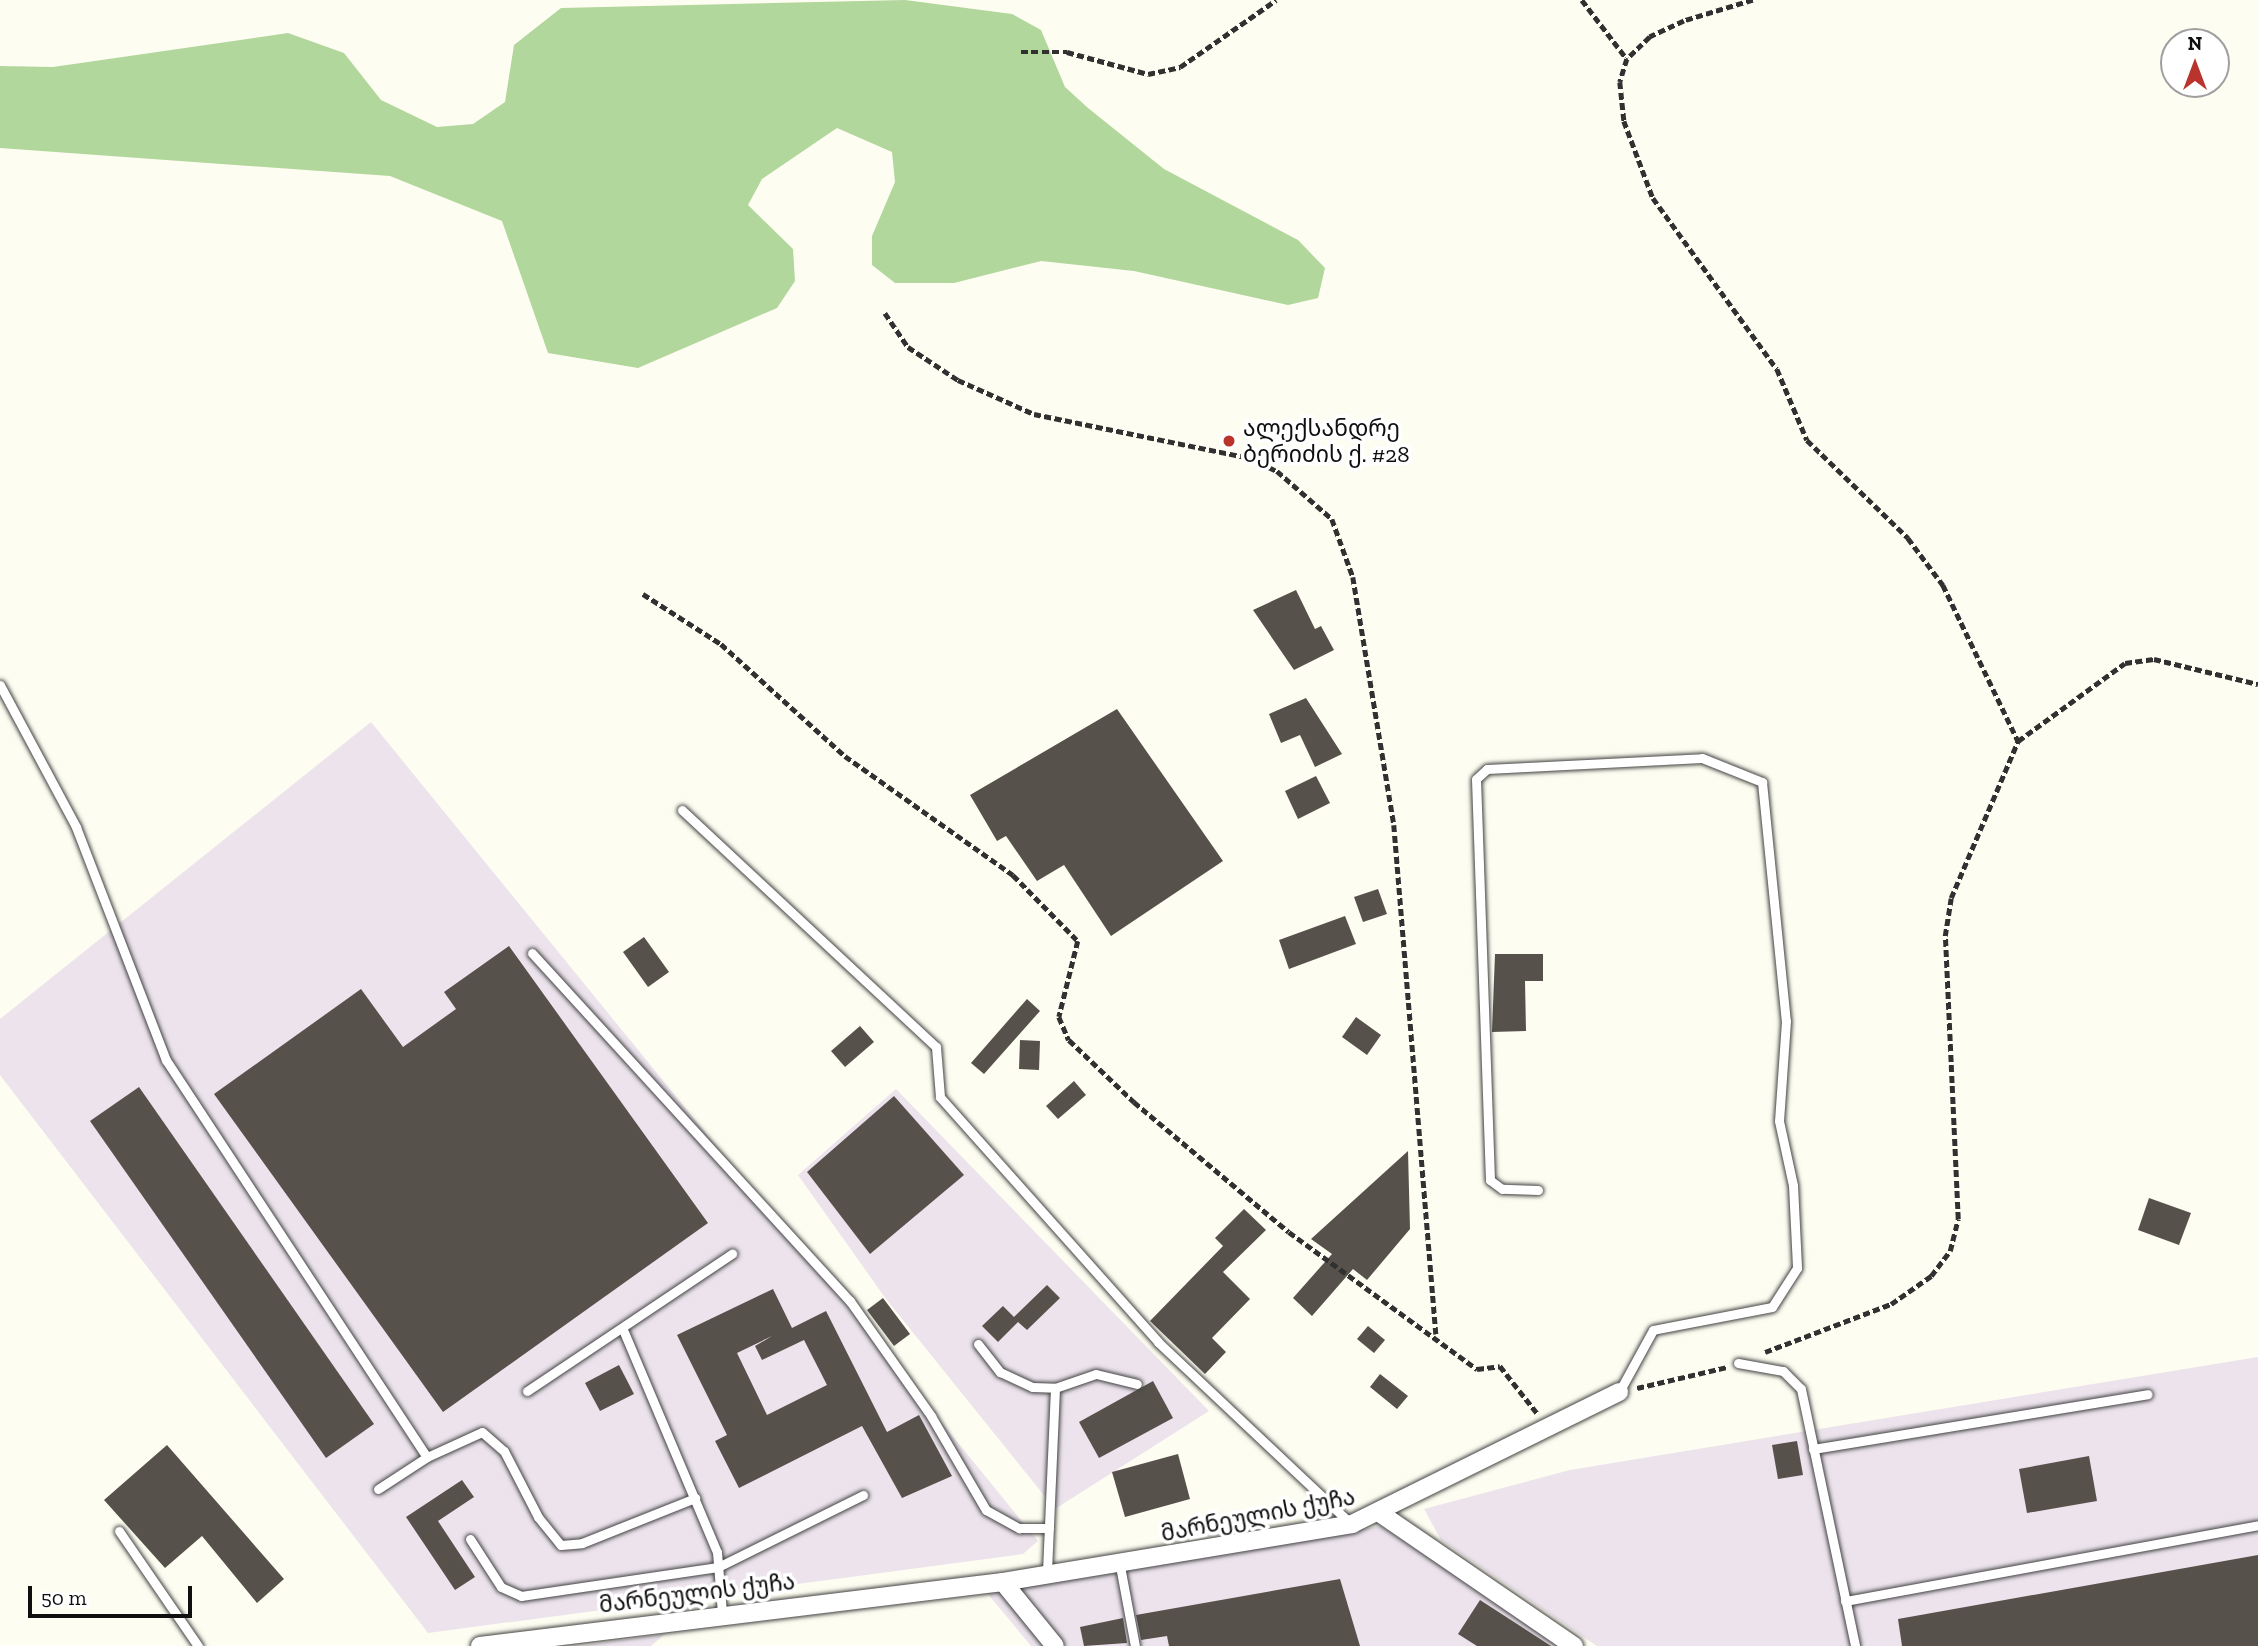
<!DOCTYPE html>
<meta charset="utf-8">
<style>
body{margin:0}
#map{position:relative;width:2258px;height:1646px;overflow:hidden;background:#fefdf1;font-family:"Zilla Slab","Noto Sans Georgian",serif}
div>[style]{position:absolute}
.industrial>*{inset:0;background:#ece3ed}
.forest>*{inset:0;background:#b1d79c}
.building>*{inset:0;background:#57514b}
.path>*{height:4.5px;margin-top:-2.25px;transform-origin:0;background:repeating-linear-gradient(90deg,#313131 0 7px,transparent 0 10.5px)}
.roads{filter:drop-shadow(0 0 2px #424242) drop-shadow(0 0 2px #424242)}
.lane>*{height:9px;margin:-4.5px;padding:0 4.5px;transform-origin:4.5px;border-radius:4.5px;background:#fff}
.street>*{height:18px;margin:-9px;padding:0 9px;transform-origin:9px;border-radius:9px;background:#fff}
.dots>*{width:19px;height:19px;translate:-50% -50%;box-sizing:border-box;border:4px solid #fff;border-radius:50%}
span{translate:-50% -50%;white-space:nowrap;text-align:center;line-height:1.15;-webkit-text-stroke:7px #fff;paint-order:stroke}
.poi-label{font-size:23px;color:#0f0f0f}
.left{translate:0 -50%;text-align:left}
.street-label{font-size:23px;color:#0f0f0f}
.north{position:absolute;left:2160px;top:28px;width:70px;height:70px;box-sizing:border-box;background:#fff;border:2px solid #9f9f9f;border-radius:50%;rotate:0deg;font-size:19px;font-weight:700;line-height:28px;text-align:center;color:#0f0f0f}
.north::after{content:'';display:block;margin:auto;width:24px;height:32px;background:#b8342d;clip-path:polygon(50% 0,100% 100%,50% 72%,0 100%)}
.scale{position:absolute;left:28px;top:1586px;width:164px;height:32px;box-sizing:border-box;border:4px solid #0f0f0f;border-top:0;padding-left:9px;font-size:21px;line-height:24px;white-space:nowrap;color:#0f0f0f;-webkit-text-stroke:5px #fff;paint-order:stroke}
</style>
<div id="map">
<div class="industrial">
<div style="clip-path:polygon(371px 722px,1038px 1541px,1023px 1554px,428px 1633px,0 1075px,0 1019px)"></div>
<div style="clip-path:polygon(896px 1089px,1209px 1411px,1055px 1509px,886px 1299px,798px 1175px)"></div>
<div style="clip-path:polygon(2258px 1357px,2258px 1646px,1597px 1646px,1441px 1540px,1424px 1509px,1570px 1470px)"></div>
<div style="clip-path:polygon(1381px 1526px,1560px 1646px,1031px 1646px,987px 1593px)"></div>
<div style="clip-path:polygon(665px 1634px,651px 1646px,580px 1646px)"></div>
</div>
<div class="forest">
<div style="clip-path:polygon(905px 0,1012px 14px,1041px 30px,1065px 87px,1088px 108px,1164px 169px,1298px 240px,1325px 268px,1318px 298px,1288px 305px,1134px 271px,1041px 261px,954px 283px,895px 283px,872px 265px,872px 236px,895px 182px,892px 152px,837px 128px,762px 179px,748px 205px,793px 249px,795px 281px,777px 308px,638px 368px,548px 353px,502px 221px,390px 176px,0 148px,0 66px,53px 67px,288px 33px,344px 53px,381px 100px,437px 127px,473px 124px,505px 102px,514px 45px,561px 8px)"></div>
</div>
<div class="building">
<div style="clip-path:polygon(1296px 590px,1315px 629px,1321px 626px,1334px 650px,1294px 670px,1253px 610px)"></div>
<div style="clip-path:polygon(1306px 698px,1342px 754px,1315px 767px,1300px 735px,1281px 743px,1269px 714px)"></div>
<div style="clip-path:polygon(1117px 709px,1223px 861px,1111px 936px,1064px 865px,1037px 881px,1006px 836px,997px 841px,970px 795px)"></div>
<div style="clip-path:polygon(1316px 776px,1330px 803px,1298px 819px,1285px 791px)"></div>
<div style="clip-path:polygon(1378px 889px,1387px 914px,1363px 922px,1354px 897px)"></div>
<div style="clip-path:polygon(1345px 916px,1356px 944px,1289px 969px,1279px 940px)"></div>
<div style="clip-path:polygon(644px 937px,669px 972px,648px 987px,623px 952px)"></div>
<div style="clip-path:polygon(509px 946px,708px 1223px,443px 1412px,214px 1094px,361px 989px,403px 1047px,456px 1009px,444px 992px)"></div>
<div style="clip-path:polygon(1495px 954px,1543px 954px,1543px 981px,1525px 981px,1526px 1031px,1492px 1032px)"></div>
<div style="clip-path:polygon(1027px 999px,1040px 1011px,984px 1074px,971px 1063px)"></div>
<div style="clip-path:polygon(1356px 1017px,1381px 1035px,1367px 1055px,1342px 1037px)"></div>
<div style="clip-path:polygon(860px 1026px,874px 1042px,845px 1067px,831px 1051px)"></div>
<div style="clip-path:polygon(1020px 1040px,1040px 1041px,1039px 1070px,1019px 1069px)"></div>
<div style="clip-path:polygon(1074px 1081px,1086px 1095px,1058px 1119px,1046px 1106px)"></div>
<div style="clip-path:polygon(139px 1087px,374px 1424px,326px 1458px,90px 1121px)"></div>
<div style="clip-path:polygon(894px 1096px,964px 1175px,870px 1254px,807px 1172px)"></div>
<div style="clip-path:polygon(1408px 1151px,1410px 1229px,1367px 1280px,1353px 1269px,1312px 1316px,1293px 1298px,1332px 1254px,1311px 1239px)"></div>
<div style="clip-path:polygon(2149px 1198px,2191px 1213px,2179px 1245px,2138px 1230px)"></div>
<div style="clip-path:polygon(1244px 1209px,1266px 1230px,1223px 1272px,1250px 1299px,1212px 1338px,1226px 1352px,1205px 1374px,1150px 1321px,1223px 1246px,1215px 1238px)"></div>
<div style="clip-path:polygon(1047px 1285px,1060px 1298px,1027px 1330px,1018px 1322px,998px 1342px,982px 1326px,1003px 1306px,1014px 1317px)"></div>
<div style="clip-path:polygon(evenodd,773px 1289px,792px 1328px,826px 1311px,887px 1432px,919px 1415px,952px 1476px,902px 1498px,862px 1426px,739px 1488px,715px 1441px,727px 1435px,677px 1335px,773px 1289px,772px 1336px,755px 1346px,762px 1360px,804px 1340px,827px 1385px,767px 1415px,737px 1353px,772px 1336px)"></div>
<div style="clip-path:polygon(883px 1298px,910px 1334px,894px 1346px,867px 1310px)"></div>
<div style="clip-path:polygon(1368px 1326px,1385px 1340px,1374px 1353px,1357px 1339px)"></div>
<div style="clip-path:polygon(619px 1365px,634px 1394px,600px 1411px,585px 1383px)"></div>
<div style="clip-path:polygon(1380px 1374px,1408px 1396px,1397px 1409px,1370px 1387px)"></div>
<div style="clip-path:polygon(1153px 1381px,1173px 1418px,1099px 1458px,1079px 1422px)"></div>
<div style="clip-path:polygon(1797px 1441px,1803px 1475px,1778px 1479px,1772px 1445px)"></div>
<div style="clip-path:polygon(167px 1445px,284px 1579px,257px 1603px,202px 1536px,165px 1568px,104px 1500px)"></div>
<div style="clip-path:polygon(1178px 1454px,1190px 1499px,1125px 1517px,1112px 1472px)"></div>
<div style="clip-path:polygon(2089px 1456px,2097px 1501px,2027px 1513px,2019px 1469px)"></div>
<div style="clip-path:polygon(462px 1480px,474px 1497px,438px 1521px,475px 1577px,455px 1590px,406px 1517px)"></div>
<div style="clip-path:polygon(2258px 1555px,2258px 1646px,1902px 1646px,1898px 1619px)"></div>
<div style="clip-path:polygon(1340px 1579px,1360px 1646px,1169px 1646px,1167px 1636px,1141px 1640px,1136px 1615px)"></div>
<div style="clip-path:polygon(1480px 1600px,1551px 1646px,1477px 1646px,1458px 1634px)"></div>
<div style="clip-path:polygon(1123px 1618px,1127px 1643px,1084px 1646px,1080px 1627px)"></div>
</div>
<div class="path">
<div style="left:1582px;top:0;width:74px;rotate:52.7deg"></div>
<div style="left:1753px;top:0;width:72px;rotate:163.1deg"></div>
<div style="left:1684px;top:21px;width:38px;rotate:155deg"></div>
<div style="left:1650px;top:37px;width:32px;rotate:136deg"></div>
<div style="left:1627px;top:59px;width:24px;rotate:107deg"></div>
<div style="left:1620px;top:82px;width:39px;rotate:84deg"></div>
<div style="left:1624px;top:121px;width:82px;rotate:69.4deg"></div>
<div style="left:1653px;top:198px;width:211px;rotate:54.1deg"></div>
<div style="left:1777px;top:369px;width:77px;rotate:67.1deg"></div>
<div style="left:1807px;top:440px;width:141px;rotate:44.1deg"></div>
<div style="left:1908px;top:538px;width:59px;rotate:53.3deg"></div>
<div style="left:1943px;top:585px;width:173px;rotate:64.3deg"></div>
<div style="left:1021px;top:52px;width:46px"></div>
<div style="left:1067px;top:52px;width:84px;rotate:15.2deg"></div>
<div style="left:1148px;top:74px;width:33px;rotate:-12deg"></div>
<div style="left:1180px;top:67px;width:117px;rotate:-34.9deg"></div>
<div style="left:885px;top:313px;width:41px;rotate:55.9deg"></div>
<div style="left:908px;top:347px;width:60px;rotate:33.4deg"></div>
<div style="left:958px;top:380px;width:83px;rotate:24.1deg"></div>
<div style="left:1034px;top:414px;width:220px;rotate:11.5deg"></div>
<div style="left:1250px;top:458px;width:30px;rotate:26deg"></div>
<div style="left:1277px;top:471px;width:73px;rotate:41.1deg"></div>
<div style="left:1332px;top:519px;width:62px;rotate:70.1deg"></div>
<div style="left:1353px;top:577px;width:251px;rotate:80.6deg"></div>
<div style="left:1394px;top:825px;width:511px;rotate:85.28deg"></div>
<div style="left:643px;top:594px;width:93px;rotate:32.7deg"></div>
<div style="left:721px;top:644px;width:167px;rotate:42.1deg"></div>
<div style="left:845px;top:756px;width:206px;rotate:35.3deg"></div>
<div style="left:1013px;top:875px;width:93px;rotate:45.4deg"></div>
<div style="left:1078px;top:941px;width:78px;rotate:104deg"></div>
<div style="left:1059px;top:1017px;width:25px;rotate:67deg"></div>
<div style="left:1069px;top:1040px;width:90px;rotate:43.6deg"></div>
<div style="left:1134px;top:1102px;width:202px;rotate:40deg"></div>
<div style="left:1289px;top:1232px;width:233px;rotate:36.1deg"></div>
<div style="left:1477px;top:1369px;width:23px;rotate:-7deg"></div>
<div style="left:1500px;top:1366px;width:60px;rotate:51.8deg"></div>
<div style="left:1765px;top:1352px;width:135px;rotate:-20.9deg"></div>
<div style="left:1891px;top:1304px;width:49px;rotate:-35deg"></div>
<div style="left:1931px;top:1276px;width:31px;rotate:-53deg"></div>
<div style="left:1950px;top:1251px;width:33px;rotate:-76deg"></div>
<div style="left:1958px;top:1219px;width:283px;rotate:-92.6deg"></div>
<div style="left:1945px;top:936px;width:38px;rotate:-81deg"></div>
<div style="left:1951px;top:898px;width:171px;rotate:-66.9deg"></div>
<div style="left:2018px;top:741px;width:132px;rotate:-36.1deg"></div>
<div style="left:2125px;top:663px;width:29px;rotate:-8deg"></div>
<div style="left:2154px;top:659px;width:107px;rotate:13.5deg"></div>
<div style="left:1637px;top:1388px;width:92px;rotate:-13.1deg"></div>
</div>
<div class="roads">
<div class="lane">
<div style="left:0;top:685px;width:161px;rotate:61.8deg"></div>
<div style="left:76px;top:827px;width:250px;rotate:68.9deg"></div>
<div style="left:166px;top:1060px;width:475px;rotate:56.7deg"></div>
<div style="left:427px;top:1457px;width:60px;rotate:-24.4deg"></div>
<div style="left:482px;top:1432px;width:29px;rotate:41deg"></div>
<div style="left:504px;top:1451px;width:74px;rotate:62.7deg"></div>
<div style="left:538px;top:1517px;width:36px;rotate:51deg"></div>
<div style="left:561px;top:1545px;width:21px;rotate:-5deg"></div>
<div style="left:582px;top:1543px;width:122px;rotate:-21.7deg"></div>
<div style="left:682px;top:810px;width:347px;rotate:43deg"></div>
<div style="left:936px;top:1047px;width:50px;rotate:85.4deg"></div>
<div style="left:940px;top:1097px;width:328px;rotate:48.3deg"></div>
<div style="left:1158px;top:1342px;width:264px;rotate:43.3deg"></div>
<div style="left:532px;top:953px;width:471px;rotate:47.6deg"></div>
<div style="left:850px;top:1301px;width:141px;rotate:54.8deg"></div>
<div style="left:931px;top:1416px;width:109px;rotate:59.7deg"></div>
<div style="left:986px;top:1510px;width:38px;rotate:29deg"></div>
<div style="left:1019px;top:1528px;width:30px"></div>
<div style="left:1538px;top:1190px;width:36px;rotate:-178deg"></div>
<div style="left:1502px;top:1189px;width:15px;rotate:-143deg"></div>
<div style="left:1490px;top:1180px;width:401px;rotate:-92deg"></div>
<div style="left:1476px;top:779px;width:15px;rotate:-42deg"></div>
<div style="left:1487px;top:769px;width:215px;rotate:-2.9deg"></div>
<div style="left:1702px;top:758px;width:65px;rotate:21.8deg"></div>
<div style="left:1762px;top:782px;width:240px;rotate:84.3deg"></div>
<div style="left:1786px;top:1021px;width:100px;rotate:94deg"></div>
<div style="left:1779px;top:1121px;width:66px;rotate:77.7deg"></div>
<div style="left:1793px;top:1185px;width:83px;rotate:87.2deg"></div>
<div style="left:1797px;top:1268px;width:46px;rotate:122.7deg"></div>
<div style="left:1772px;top:1307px;width:121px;rotate:169.1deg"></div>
<div style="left:1653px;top:1330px;width:71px;rotate:118.7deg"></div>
<div style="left:624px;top:1332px;width:239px;rotate:67.1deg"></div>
<div style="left:717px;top:1552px;width:61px;rotate:85.3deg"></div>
<div style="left:978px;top:1344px;width:36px;rotate:52deg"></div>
<div style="left:1000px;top:1372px;width:35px;rotate:25deg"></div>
<div style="left:1032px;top:1387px;width:23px;rotate:2deg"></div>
<div style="left:1055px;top:1388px;width:183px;rotate:92.5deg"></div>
<div style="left:1738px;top:1363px;width:46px;rotate:10.1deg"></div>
<div style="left:1783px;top:1371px;width:25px;rotate:45deg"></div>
<div style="left:1801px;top:1389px;width:263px;rotate:78.1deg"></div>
<div style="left:1055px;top:1388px;width:43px;rotate:-18.9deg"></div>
<div style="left:1096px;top:1374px;width:42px;rotate:13.7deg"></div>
<div style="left:527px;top:1391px;width:247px;rotate:-33.8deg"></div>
<div style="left:1813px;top:1449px;width:339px;rotate:-9.3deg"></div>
<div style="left:378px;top:1489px;width:59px;rotate:-33.1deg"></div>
<div style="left:119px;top:1531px;width:140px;rotate:55.5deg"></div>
<div style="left:470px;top:1539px;width:57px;rotate:57.1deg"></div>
<div style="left:501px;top:1587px;width:22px;rotate:24deg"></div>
<div style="left:521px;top:1596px;width:199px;rotate:-8.4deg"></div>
<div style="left:718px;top:1567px;width:162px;rotate:-26.4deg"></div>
<div style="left:1120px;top:1566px;width:81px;rotate:79.4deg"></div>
<div style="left:1845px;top:1601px;width:420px;rotate:-10.4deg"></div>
</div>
<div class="street">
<div style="left:1381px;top:1514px;width:234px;rotate:34.4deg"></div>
<div style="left:1003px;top:1582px;width:82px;rotate:50.9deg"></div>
<div style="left:480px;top:1646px;width:527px;rotate:-6.98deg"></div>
<div style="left:1003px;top:1582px;width:354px;rotate:-9.4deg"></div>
<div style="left:1352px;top:1524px;width:298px;rotate:-26.3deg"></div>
</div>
</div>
<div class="dots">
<div style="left:1229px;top:441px;background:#b8342d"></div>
</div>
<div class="poi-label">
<span class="left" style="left:1243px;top:441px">ალექსანდრე<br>ბერიძის ქ. #28</span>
</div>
<div class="street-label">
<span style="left:1258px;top:1515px;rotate:-11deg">მარნეულის ქუჩა</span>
<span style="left:697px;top:1593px;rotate:-7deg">მარნეულის ქუჩა</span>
</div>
<div class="north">N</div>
<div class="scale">50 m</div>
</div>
